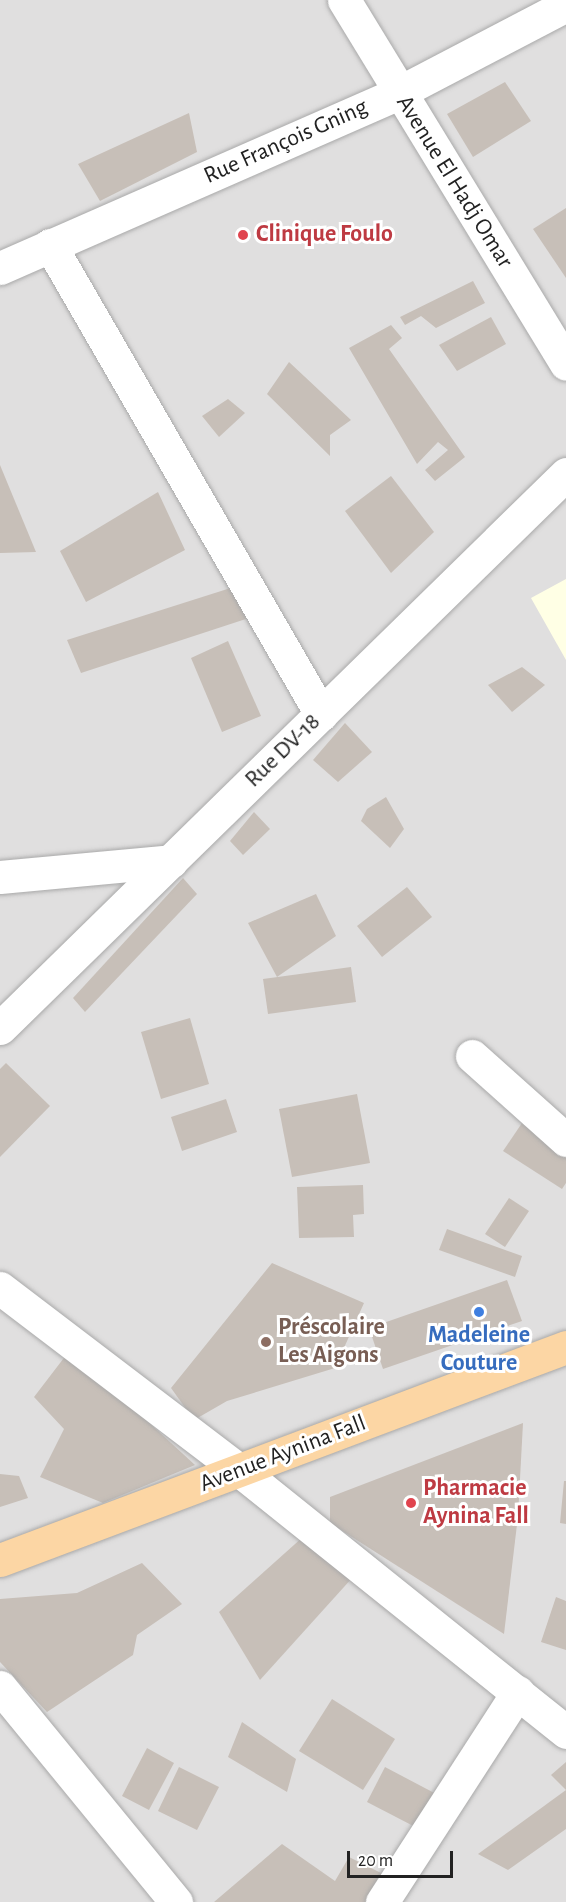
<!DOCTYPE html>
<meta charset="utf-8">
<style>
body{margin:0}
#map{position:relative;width:566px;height:1902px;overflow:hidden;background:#f2efe9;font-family:"Alegreya Sans",sans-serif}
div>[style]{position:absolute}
.residential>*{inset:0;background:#e0dfdf}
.education>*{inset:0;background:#ffffe5}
.building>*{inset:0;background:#c7bfb8}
.roads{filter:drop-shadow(0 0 2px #a9a9a9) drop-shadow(0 0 2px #a9a9a9)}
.minor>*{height:33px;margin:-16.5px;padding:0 16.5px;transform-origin:16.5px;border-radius:16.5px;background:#fff}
.major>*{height:33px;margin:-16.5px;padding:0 16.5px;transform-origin:16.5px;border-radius:16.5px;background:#fcd6a4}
.dots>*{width:16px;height:16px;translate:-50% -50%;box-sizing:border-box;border:3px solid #fff;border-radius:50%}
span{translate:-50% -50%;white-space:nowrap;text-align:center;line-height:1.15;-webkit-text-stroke:6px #fff;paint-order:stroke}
.street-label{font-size:24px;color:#222}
.health-label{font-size:24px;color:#be3a42;font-weight:700}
.left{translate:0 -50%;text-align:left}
.education-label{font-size:24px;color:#785e54;font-weight:700}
.shop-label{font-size:24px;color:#366cbe;font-weight:700}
.scale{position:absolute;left:347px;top:1851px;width:106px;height:27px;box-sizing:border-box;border:3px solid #222;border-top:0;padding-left:8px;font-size:18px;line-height:21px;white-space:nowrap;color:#222;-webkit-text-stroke:4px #fff;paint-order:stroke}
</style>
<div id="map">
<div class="residential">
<div style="clip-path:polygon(0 0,566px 0,566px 1902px,0 1902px)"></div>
</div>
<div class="education">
<div style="clip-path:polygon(566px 579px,566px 660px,531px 598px)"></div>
</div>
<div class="building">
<div style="clip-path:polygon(505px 82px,531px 121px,473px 157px,447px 114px)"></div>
<div style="clip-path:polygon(189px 113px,197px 152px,100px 201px,78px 164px)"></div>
<div style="clip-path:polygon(566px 208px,566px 278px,533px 229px)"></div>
<div style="clip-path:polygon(473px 281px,485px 303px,436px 328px,421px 316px,405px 325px,400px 317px)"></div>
<div style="clip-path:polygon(491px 317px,506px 344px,457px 371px,439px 345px)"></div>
<div style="clip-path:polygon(391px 325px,402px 338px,389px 349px,465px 457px,435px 481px,425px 470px,448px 450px,438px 442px,417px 464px,349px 348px)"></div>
<div style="clip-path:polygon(289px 362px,351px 420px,330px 435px,330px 456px,267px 394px)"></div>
<div style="clip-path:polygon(228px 399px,245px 413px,219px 437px,202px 416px)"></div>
<div style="clip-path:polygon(0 465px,36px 552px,0 553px)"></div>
<div style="clip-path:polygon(391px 476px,434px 532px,391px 573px,345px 511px)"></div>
<div style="clip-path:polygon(158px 492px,185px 550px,86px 602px,60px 551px)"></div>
<div style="clip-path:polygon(240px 585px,255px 616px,81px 673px,67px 640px)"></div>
<div style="clip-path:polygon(228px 641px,261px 716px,222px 732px,191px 658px)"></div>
<div style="clip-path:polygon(522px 667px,545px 685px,512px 712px,488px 685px)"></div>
<div style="clip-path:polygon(345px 723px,372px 752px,338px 782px,313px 760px)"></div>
<div style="clip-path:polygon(386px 797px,404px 829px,390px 848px,361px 821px,367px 809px)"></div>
<div style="clip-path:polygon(254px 812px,270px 829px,243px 855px,230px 841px)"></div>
<div style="clip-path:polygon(183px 878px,197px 894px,85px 1012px,73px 998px)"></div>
<div style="clip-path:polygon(407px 887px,432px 917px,382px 957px,357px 926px)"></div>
<div style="clip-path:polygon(316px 894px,336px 936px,277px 977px,248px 923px)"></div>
<div style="clip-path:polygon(351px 967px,356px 1002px,268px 1014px,263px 979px)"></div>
<div style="clip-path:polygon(190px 1018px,209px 1084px,161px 1099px,141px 1032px)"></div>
<div style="clip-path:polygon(6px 1063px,50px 1106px,0 1157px,0 1069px)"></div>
<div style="clip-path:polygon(357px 1094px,370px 1163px,292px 1177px,279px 1109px)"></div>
<div style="clip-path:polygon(226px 1099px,237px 1132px,182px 1151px,171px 1117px)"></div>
<div style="clip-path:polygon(522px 1123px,566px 1151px,566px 1183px,562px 1189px,503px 1151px)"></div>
<div style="clip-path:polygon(363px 1185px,364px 1214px,353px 1215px,354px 1237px,299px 1238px,297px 1187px)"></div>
<div style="clip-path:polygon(509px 1198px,529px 1211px,505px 1247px,485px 1234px)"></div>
<div style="clip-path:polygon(447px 1229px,522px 1256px,515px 1277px,439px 1250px)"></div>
<div style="clip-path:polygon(272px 1263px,364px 1303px,335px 1368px,227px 1401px,194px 1420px,171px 1388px)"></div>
<div style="clip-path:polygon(507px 1280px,522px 1321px,383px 1369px,369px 1328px)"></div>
<div style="clip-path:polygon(70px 1350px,195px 1465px,103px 1503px,40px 1477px,64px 1429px,34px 1397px)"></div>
<div style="clip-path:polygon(523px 1423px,518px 1516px,504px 1634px,330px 1523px,330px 1497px)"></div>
<div style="clip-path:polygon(0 1474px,19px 1476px,28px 1498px,0 1507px)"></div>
<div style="clip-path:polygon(564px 1481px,566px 1481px,566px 1524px,560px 1523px)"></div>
<div style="clip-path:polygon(304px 1536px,353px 1577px,260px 1680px,219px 1612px)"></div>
<div style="clip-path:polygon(142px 1563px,182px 1604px,137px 1635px,133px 1655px,47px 1712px,0 1662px,0 1599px,77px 1593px)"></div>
<div style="clip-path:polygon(556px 1597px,566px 1601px,566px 1650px,541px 1642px)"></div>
<div style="clip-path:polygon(332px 1699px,395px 1739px,363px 1790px,299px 1751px)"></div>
<div style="clip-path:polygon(242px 1722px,296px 1759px,287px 1792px,228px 1757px)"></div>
<div style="clip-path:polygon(147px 1748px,174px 1763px,149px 1810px,122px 1796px)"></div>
<div style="clip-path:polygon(566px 1762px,566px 1790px,551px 1775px)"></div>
<div style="clip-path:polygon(179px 1767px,219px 1787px,197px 1830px,158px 1811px)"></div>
<div style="clip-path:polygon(385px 1767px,440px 1796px,423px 1831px,367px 1802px)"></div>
<div style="clip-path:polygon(566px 1790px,566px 1829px,508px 1870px,478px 1854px)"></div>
<div style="clip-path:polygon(282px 1844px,335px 1881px,349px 1857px,395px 1880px,379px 1902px,214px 1902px)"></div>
</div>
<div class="roads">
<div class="minor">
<div style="left:344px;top:0;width:426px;rotate:58.6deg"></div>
<div style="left:50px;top:245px;width:542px;rotate:59.98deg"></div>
<div style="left:0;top:268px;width:435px;rotate:-23.7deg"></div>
<div style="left:398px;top:93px;width:190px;rotate:-27.6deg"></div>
<div style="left:0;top:877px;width:172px;rotate:-5.3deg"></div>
<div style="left:0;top:1028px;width:792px;rotate:-44.39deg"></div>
<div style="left:472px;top:1056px;width:126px;rotate:41.8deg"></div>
<div style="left:0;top:1288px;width:300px;rotate:37.3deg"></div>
<div style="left:239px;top:1470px;width:419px;rotate:38.7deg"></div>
<div style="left:0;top:1687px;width:278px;rotate:50.7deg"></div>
<div style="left:382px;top:1902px;width:250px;rotate:-57.1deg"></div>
</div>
<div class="major">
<div style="left:0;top:1560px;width:605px;rotate:-20.62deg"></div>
</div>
</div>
<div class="dots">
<div style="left:243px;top:235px;background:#e0444e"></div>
<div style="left:479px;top:1312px;background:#3f7fe0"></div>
<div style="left:266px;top:1342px;background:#8d6e63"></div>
<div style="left:411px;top:1503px;background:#e0444e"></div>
</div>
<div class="street-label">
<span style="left:286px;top:142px;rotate:-24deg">Rue François Gning</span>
<span style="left:454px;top:182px;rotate:58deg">Avenue El Hadj Omar</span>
<span style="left:283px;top:751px;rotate:-44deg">Rue DV-18</span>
<span style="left:283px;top:1454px;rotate:-21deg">Avenue Aynina Fall</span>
</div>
<div class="health-label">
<span class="left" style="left:256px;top:235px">Clinique Foulo</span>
<span class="left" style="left:423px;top:1503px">Pharmacie<br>Aynina Fall</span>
</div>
<div class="education-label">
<span class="left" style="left:278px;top:1342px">Préscolaire<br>Les Aigons</span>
</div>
<div class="shop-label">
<span style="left:479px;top:1350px">Madeleine<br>Couture</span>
</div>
<div class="scale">20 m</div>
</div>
